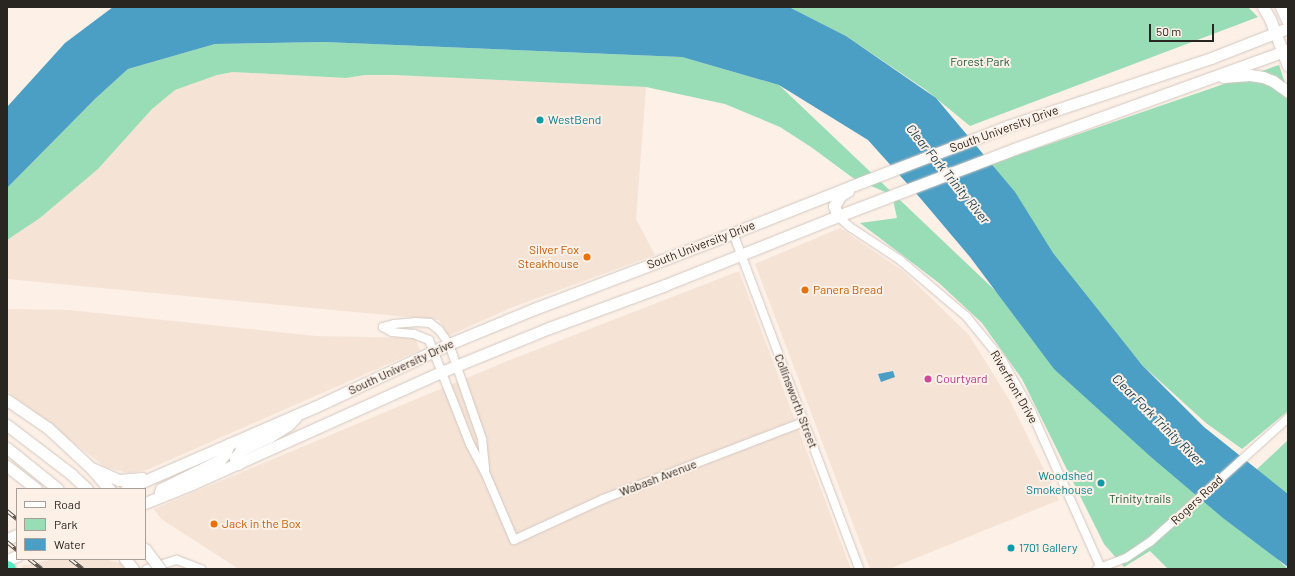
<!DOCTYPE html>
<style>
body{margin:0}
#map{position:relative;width:1295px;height:576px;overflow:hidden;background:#fcf0e7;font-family:Barlow,sans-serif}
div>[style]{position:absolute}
.built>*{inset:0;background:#f5e3d6}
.green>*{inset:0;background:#98ddb6}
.water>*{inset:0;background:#4b9ec4}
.roads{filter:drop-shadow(0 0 1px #d3c8c0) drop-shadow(0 0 1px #d3c8c0)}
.street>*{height:8px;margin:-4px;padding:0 4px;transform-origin:4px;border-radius:4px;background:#fff}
.secondary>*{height:11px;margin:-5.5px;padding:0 5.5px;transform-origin:5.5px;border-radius:5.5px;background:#fff}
.highway>*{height:14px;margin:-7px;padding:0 7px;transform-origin:7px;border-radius:7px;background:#55e8c2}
.rail>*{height:4px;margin-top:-2px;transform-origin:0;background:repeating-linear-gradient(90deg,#fcf0e7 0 8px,#554f4a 0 16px);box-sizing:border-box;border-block:1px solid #554f4a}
.bridges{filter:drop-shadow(0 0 1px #d3c8c0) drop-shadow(0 0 1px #d3c8c0)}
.secondary-bridge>*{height:11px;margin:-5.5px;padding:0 5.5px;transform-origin:5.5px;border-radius:5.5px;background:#fff}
.dots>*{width:11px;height:11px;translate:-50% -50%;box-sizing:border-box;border:2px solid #fcf0e7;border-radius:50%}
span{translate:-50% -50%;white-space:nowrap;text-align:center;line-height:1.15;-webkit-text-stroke:4px #fcf0e7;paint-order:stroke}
.park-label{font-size:12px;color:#215b3f}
.culture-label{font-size:12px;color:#0d838f}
.left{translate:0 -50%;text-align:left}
.right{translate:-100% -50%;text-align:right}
.street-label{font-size:12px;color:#292521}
.food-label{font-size:12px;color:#c56008}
.hotel-label{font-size:12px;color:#b23c85}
.water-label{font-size:13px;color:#1d4253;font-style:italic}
.frame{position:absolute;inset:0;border:8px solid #292521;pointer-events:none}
.legend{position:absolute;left:16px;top:488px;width:130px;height:72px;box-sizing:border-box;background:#fcf0e7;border:1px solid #a89f98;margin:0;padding:5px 7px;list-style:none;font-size:12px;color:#292521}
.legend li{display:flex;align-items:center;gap:8px;height:20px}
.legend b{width:20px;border:1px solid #a89f98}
.scale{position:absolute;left:1149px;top:24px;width:65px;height:18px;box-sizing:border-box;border:2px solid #292521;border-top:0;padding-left:5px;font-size:12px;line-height:14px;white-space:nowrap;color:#292521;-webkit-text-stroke:3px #fcf0e7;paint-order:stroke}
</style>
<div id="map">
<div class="built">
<div style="clip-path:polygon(233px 72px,346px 78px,365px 75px,395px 75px,646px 87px,636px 219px,655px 255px,513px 307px,448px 336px,439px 320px,7px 279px,7px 240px,40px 218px,98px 169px,152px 109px,175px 90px,217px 75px)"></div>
<div style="clip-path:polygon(840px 228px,903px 271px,969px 335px,1010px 401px,1059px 500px,889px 569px,870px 569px,755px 264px)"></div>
<div style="clip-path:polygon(739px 271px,851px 569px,239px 569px,161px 519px,154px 509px,505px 362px)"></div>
<div style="clip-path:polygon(7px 309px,69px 310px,316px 336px,415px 338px,420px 350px,147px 470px,128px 473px,105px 467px,7px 391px)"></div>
<div style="clip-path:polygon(54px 559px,104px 559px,147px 569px,24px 569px,21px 566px)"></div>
</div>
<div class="green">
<div style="clip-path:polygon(789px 7px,1248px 7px,1258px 17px,970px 126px,926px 90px,846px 36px)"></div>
<div style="clip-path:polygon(324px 42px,682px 57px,779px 85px,1288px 569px,1168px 569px,1150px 551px,1124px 567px,1104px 544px,1022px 379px,982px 323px,939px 283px,860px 223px,897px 218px,892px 195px,853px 178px,811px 147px,780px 127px,725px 104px,646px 87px,395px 75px,365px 75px,346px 78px,233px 72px,217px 75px,175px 90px,152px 109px,98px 169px,40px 218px,7px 240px,7px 188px,96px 98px,128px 69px,215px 44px)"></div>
<div style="clip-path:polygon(1279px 65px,1288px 92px,1288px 411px,1242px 449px,1206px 423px,1142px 365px,1051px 255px,991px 164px)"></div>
<div style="clip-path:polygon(1288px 440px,1288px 494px,1256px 470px)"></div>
</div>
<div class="water">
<div style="clip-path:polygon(113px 7px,789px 7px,846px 36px,936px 98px,1015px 192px,1053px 253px,1142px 365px,1204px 427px,1288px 494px,1288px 567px,1223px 518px,1151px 457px,1054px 369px,970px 257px,921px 199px,868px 140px,779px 85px,682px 57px,324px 42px,215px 44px,128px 69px,96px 98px,7px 188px,7px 107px,65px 43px)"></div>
<div style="clip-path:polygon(893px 371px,895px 377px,881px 382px,878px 374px)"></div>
</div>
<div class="roads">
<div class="street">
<div style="left:838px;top:216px;width:16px;rotate:43deg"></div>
<div style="left:850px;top:227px;width:60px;rotate:33.4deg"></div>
<div style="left:900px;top:260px;width:54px;rotate:40.5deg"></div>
<div style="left:941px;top:295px;width:33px;rotate:40deg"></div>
<div style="left:966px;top:316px;width:57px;rotate:50.7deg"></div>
<div style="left:1002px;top:360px;width:59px;rotate:60.4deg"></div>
<div style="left:1031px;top:411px;width:172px;rotate:66deg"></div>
<div style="left:733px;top:233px;width:359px;rotate:69.4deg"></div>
<div style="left:383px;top:327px;width:10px;rotate:29deg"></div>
<div style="left:392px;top:332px;width:22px;rotate:5deg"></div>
<div style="left:414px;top:334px;width:16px;rotate:22deg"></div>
<div style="left:429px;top:340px;width:112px;rotate:68.5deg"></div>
<div style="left:470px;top:444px;width:32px;rotate:62deg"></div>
<div style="left:485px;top:472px;width:74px;rotate:66.9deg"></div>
<div style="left:514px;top:540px;width:98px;rotate:-24.7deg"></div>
<div style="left:603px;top:499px;width:215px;rotate:-21deg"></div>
<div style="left:383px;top:327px;width:11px;rotate:-15deg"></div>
<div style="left:394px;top:324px;width:21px;rotate:-5deg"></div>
<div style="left:415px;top:322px;width:15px;rotate:4deg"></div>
<div style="left:430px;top:323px;width:11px;rotate:38deg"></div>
<div style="left:439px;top:330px;width:17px;rotate:54deg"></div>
<div style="left:449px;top:344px;width:101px;rotate:70.8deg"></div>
<div style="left:482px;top:439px;width:30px;rotate:84deg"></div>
<div style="left:147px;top:569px;width:31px;rotate:-17deg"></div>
<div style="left:177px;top:560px;width:26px;rotate:21deg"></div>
<div style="left:1097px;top:569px;width:31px;rotate:-21deg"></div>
<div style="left:1126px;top:558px;width:29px;rotate:-34deg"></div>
<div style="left:1150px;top:542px;width:186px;rotate:-41.9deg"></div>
</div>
<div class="secondary">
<div style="left:1263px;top:7px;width:14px;rotate:60deg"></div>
<div style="left:1270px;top:19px;width:50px;rotate:69deg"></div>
<div style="left:1281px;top:7px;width:17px;rotate:65deg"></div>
<div style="left:1223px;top:77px;width:27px;rotate:-4deg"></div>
<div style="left:1250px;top:75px;width:13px;rotate:9deg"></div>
<div style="left:1263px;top:77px;width:11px;rotate:22deg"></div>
<div style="left:1273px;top:81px;width:19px;rotate:36deg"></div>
<div style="left:838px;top:216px;width:11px;rotate:-112deg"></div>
<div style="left:834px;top:206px;width:13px;rotate:-58deg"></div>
<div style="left:841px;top:195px;width:8px;rotate:-30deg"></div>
<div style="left:7px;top:400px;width:50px;rotate:34.3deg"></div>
<div style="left:48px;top:428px;width:59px;rotate:42.9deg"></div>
<div style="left:91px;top:468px;width:28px;rotate:49deg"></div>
<div style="left:7px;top:425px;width:81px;rotate:37.4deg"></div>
<div style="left:71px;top:474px;width:22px;rotate:43deg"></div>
<div style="left:7px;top:448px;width:65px;rotate:38.8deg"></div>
<div style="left:238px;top:464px;width:7px;rotate:-117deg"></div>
<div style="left:235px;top:458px;width:10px;rotate:-53deg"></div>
<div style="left:241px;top:450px;width:31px;rotate:-25deg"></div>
<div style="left:269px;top:437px;width:22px;rotate:-32deg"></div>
<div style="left:288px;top:425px;width:10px;rotate:-45deg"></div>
<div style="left:7px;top:466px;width:37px;rotate:38deg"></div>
<div style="left:94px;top:469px;width:27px;rotate:24deg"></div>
<div style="left:119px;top:480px;width:23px;rotate:-5deg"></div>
<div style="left:126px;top:489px;width:206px;rotate:-23.5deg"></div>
<div style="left:315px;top:407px;width:148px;rotate:-25.2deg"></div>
<div style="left:449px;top:344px;width:92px;rotate:-22.4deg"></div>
<div style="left:534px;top:309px;width:213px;rotate:-20.9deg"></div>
<div style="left:733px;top:233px;width:139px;rotate:-21.6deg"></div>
<div style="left:862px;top:182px;width:156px;rotate:-21deg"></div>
<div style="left:1008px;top:126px;width:214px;rotate:-18.5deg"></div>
<div style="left:1211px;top:58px;width:83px;rotate:-21.3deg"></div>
<div style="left:160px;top:492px;width:3px;rotate:-72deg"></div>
<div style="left:161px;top:489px;width:66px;rotate:-26.2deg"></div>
<div style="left:220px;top:460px;width:8px;rotate:-50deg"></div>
<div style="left:225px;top:454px;width:11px;rotate:-68deg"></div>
<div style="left:145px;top:503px;width:51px;rotate:-22deg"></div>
<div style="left:192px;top:484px;width:273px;rotate:-24.2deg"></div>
<div style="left:441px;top:372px;width:117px;rotate:-22.2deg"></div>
<div style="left:549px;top:328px;width:124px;rotate:-20.3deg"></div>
<div style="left:665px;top:285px;width:186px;rotate:-21.7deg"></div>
<div style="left:838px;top:216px;width:188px;rotate:-20.8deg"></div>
<div style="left:1014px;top:149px;width:291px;rotate:-19.9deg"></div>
<div style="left:7px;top:539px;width:11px;rotate:-22deg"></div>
<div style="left:125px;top:559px;width:13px;rotate:51deg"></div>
<div style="left:7px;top:560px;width:11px;rotate:-22deg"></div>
</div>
<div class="highway">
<div style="left:7px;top:568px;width:2px;rotate:27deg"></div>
</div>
</div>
<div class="rail">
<div style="left:7px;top:511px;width:13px;rotate:39deg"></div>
<div style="left:7px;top:542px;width:13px;rotate:39deg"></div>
<div style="left:29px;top:559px;width:16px;rotate:38deg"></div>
<div style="left:70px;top:559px;width:16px;rotate:38deg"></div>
</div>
<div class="bridges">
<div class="secondary-bridge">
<div style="left:145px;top:549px;width:25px;rotate:53deg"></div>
</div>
</div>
<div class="dots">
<div style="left:540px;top:120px;background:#0f9aa8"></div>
<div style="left:587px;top:257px;background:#e8710a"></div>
<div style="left:805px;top:290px;background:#e8710a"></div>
<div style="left:928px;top:379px;background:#d1479c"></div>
<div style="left:1101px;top:483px;background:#0f9aa8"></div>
<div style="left:214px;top:524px;background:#e8710a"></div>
<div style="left:1011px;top:548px;background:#0f9aa8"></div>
</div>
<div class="park-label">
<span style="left:980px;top:62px">Forest Park</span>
<span style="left:1140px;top:499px">Trinity trails</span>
</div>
<div class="culture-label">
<span class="left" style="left:548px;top:120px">WestBend</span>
<span class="right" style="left:1093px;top:483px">Woodshed<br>Smokehouse</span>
<span class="left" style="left:1019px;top:548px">1701 Gallery</span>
</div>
<div class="street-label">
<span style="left:1004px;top:129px;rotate:-20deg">South University Drive</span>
<span style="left:701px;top:245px;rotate:-21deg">South University Drive</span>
<span style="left:401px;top:367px;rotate:-25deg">South University Drive</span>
<span style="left:1014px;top:387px;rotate:60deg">Riverfront Drive</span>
<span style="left:796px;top:401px;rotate:69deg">Collinsworth Street</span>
<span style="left:658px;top:478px;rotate:-21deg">Wabash Avenue</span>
<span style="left:1197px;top:500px;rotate:-43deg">Rogers Road</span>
</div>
<div class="food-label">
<span class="right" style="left:579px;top:257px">Silver Fox<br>Steakhouse</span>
<span class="left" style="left:813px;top:290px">Panera Bread</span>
<span class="left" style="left:222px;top:524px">Jack in the Box</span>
</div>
<div class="hotel-label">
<span class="left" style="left:936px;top:379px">Courtyard</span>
</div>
<div class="water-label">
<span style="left:948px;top:174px;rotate:51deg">Clear Fork Trinity River</span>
<span style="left:1158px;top:420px;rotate:45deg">Clear Fork Trinity River</span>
</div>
<div class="frame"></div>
<ul class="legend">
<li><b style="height:5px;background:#fff"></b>Road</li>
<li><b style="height:11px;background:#98ddb6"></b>Park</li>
<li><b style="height:11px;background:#4b9ec4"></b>Water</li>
</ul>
<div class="scale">50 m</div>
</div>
